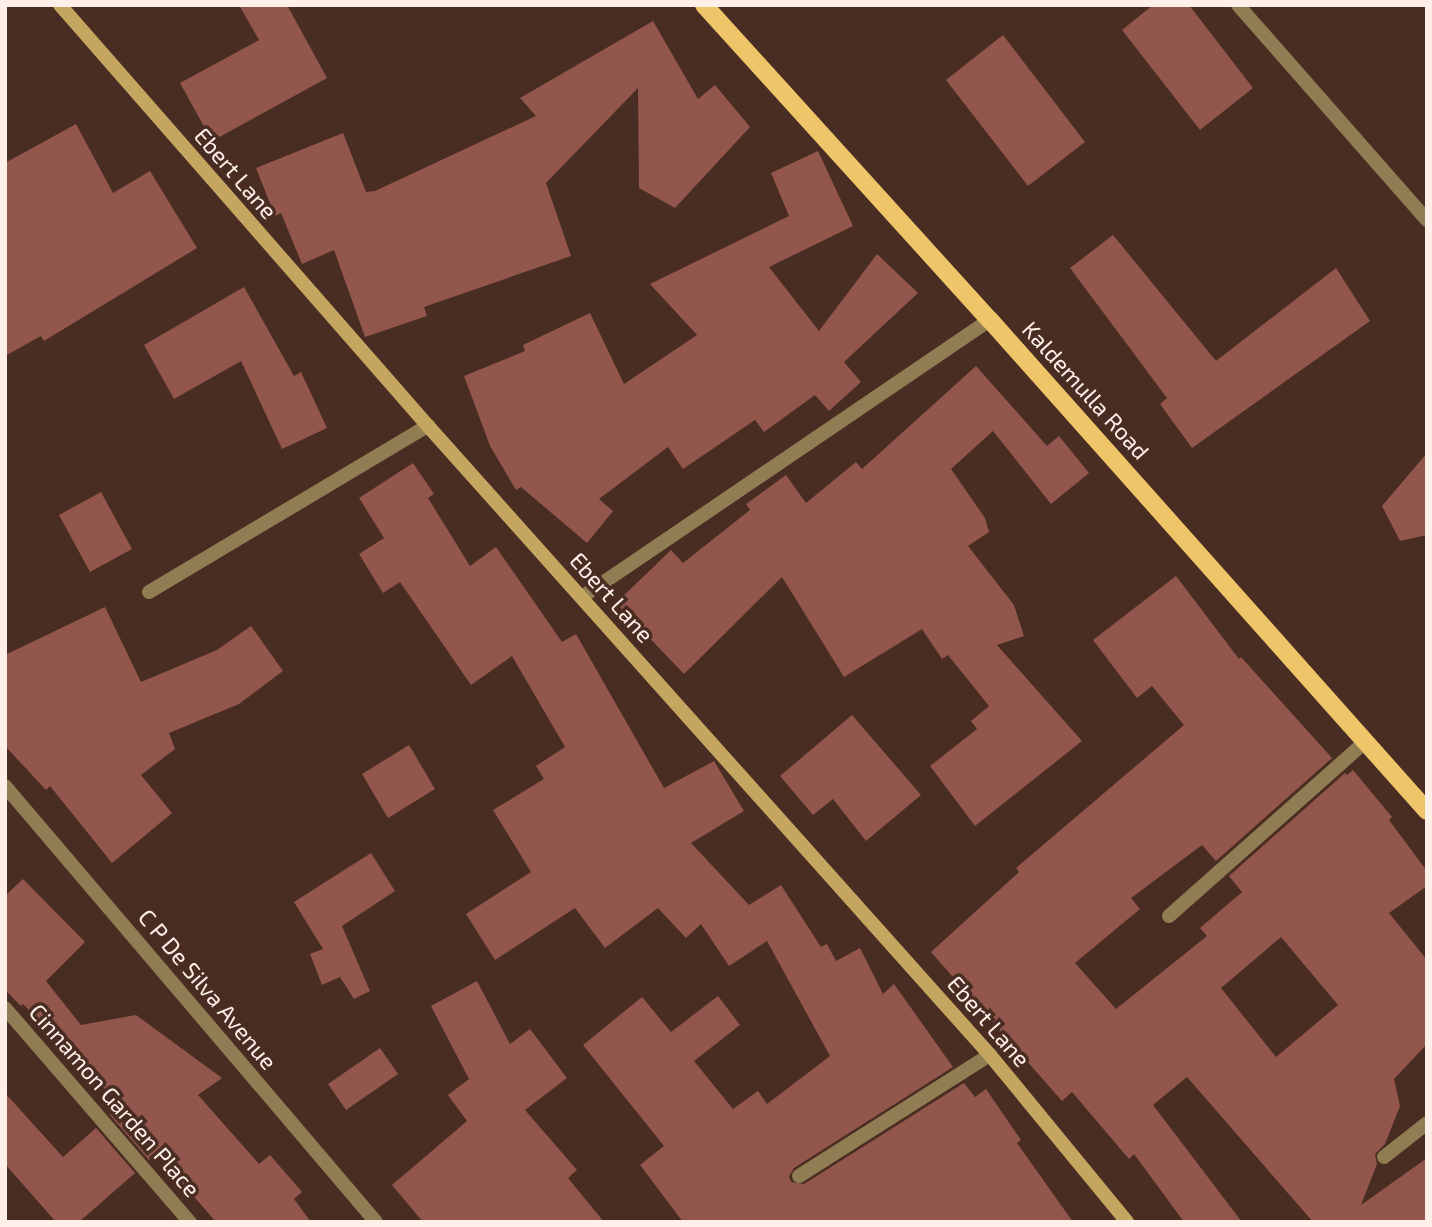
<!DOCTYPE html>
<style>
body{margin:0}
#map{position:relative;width:1432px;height:1227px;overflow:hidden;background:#492c22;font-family:"Exo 2",sans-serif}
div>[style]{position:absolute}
.building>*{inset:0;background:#92564d}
.lane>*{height:14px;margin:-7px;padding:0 7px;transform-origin:7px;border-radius:7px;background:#917d53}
.street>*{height:14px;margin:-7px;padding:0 7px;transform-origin:7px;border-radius:7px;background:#917d53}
.secondary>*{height:14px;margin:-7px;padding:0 7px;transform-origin:7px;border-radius:7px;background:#c5a660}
.primary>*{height:18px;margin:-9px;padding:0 9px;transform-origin:9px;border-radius:9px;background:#eec569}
span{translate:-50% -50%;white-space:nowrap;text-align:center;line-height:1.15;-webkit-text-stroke:7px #492c22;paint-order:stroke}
.street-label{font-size:23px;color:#ffefe9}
.frame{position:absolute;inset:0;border:7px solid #ffefe9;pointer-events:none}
</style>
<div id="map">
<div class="building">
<div style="clip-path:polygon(239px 5px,287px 5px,327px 78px,212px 141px,180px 83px,259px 40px)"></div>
<div style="clip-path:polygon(1153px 5px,1189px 5px,1253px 88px,1200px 130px,1122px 30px)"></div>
<div style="clip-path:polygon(653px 21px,698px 99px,715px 85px,750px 127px,675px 208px,639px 188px,638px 88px,546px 183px,571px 256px,424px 307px,427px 316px,365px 337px,334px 250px,302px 264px,281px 213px,275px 216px,256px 168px,343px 133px,366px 192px,375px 191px,536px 116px,520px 98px)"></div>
<div style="clip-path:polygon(1003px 35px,1085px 142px,1028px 186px,946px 80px)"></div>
<div style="clip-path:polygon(76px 124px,113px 193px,150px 171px,197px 248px,44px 341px,41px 336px,5px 356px,5px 163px)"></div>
<div style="clip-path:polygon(818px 151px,853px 226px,769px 267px,819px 331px,877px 254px,918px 293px,844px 362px,861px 382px,829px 411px,815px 395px,764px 432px,755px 420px,683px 469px,668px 447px,599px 499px,613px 511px,587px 543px,521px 487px,516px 490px,490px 446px,464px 376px,525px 351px,523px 345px,590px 313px,624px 384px,697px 335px,650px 284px,789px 216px,771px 173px)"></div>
<div style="clip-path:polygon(1113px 235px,1216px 361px,1336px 268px,1370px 321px,1192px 448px,1160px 404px,1167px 398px,1070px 268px)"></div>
<div style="clip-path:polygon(244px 287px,294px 376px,301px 372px,327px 428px,282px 449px,241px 361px,174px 399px,144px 345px)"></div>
<div style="clip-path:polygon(976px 366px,1047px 446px,1059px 436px,1089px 473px,1051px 504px,993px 431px,951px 469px,985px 518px,989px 532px,968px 546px,1014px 605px,1024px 636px,997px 645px,1082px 741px,975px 826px,930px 766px,977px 729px,971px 721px,989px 706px,948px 655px,942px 659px,922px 629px,844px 677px,782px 577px,684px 674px,616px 603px,671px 550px,683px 563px,750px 510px,746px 504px,786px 475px,806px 503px,856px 462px,862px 469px)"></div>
<div style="clip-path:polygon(1427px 453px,1427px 535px,1400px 541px,1382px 506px)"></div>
<div style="clip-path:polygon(413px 463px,434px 494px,428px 498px,470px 566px,496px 547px,562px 642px,576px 634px,664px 788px,714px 761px,744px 811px,691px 843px,749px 905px,781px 885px,821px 947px,827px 944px,836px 961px,860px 948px,883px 994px,894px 984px,953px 1067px,794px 1168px,789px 1176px,791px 1182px,804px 1184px,964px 1083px,975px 1097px,986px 1089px,1021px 1140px,1017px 1143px,1073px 1222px,683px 1222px,640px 1165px,664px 1146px,583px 1045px,642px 997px,671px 1032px,718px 996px,740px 1025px,694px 1061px,733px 1109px,758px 1091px,767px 1104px,830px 1056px,767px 941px,729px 966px,701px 924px,686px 938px,658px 908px,605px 948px,575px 908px,495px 960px,466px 914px,531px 872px,493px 810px,544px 779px,536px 766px,565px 747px,512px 656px,471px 685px,400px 582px,383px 593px,359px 554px,384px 538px,359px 498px)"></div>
<div style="clip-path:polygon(101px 492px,132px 549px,90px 572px,59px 515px)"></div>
<div style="clip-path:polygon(evenodd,1176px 576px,1239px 659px,1241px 657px,1332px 758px,1216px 861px,1202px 845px,1131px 898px,1140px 909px,1075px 963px,1116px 1009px,1207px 936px,1200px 928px,1242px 892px,1229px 876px,1345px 773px,1347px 775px,1353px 770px,1392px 817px,1389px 820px,1427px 871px,1427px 886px,1389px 913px,1427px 960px,1427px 1044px,1394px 1079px,1400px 1106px,1385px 1144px,1375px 1154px,1377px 1164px,1361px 1205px,1427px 1158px,1427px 1222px,1313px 1222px,1187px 1077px,1153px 1105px,1242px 1222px,1184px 1222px,1134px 1154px,1129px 1159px,1072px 1092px,1062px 1101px,931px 952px,1019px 872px,1016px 868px,1184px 725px,1152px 686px,1137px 698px,1093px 640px,1176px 576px,1281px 937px,1338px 1005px,1276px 1057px,1221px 988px,1281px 937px)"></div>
<div style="clip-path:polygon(105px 607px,141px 682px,217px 650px,251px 626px,283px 671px,239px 704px,169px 733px,175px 749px,141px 775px,172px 813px,112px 863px,50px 786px,46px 790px,5px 746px,5px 655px)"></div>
<div style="clip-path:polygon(852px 715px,921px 795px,866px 841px,833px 799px,813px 815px,780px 776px)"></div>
<div style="clip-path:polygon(409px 745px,435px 789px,388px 818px,362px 774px)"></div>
<div style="clip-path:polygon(371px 853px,395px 891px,342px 926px,370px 991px,354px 999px,340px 977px,322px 985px,310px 954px,323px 949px,294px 902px)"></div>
<div style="clip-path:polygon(23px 879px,85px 942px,46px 981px,81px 1025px,136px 1015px,222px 1078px,198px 1095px,259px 1164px,270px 1155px,302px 1192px,294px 1199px,311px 1222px,216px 1222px,156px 1153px,149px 1160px,110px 1115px,121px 1106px,23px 1004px,21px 1006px,5px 990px,5px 896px)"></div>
<div style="clip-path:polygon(477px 981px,510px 1044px,530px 1029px,567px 1078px,525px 1110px,577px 1170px,568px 1178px,604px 1222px,423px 1222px,392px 1185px,467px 1121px,448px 1095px,469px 1079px,431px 1006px)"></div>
<div style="clip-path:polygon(380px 1048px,398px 1074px,346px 1110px,328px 1084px)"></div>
<div style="clip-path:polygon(5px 1093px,63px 1157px,96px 1128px,135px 1173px,79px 1222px,56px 1222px,5px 1164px)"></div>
</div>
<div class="lane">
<div style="left:1238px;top:5px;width:286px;rotate:48.7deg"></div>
</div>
<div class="street">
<div style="left:149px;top:592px;width:325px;rotate:-30.8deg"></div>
<div style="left:582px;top:597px;width:493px;rotate:-34.2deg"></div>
<div style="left:5px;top:786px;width:572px;rotate:49.6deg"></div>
<div style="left:1169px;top:916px;width:262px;rotate:-41.6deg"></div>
<div style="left:5px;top:1008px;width:283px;rotate:49.2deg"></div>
<div style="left:1384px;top:1157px;width:55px;rotate:-38.3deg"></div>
<div style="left:799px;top:1176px;width:226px;rotate:-32.4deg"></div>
</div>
<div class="secondary">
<div style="left:60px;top:5px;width:559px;rotate:48.84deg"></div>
<div style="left:428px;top:426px;width:843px;rotate:48.22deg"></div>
<div style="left:990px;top:1055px;width:216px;rotate:50.6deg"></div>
</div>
<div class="primary">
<div style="left:704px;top:5px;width:425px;rotate:47.8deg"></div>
<div style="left:990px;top:320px;width:657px;rotate:48.33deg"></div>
</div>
<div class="street-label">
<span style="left:236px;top:173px;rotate:49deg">Ebert Lane</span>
<span style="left:1086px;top:390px;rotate:48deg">Kaldemulla Road</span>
<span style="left:612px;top:597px;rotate:48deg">Ebert Lane</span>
<span style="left:208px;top:989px;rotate:50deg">C P De Silva Avenue</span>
<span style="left:989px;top:1021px;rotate:49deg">Ebert Lane</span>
<span style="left:115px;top:1100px;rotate:49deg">Cinnamon Garden Place</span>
</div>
<div class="frame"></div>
</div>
